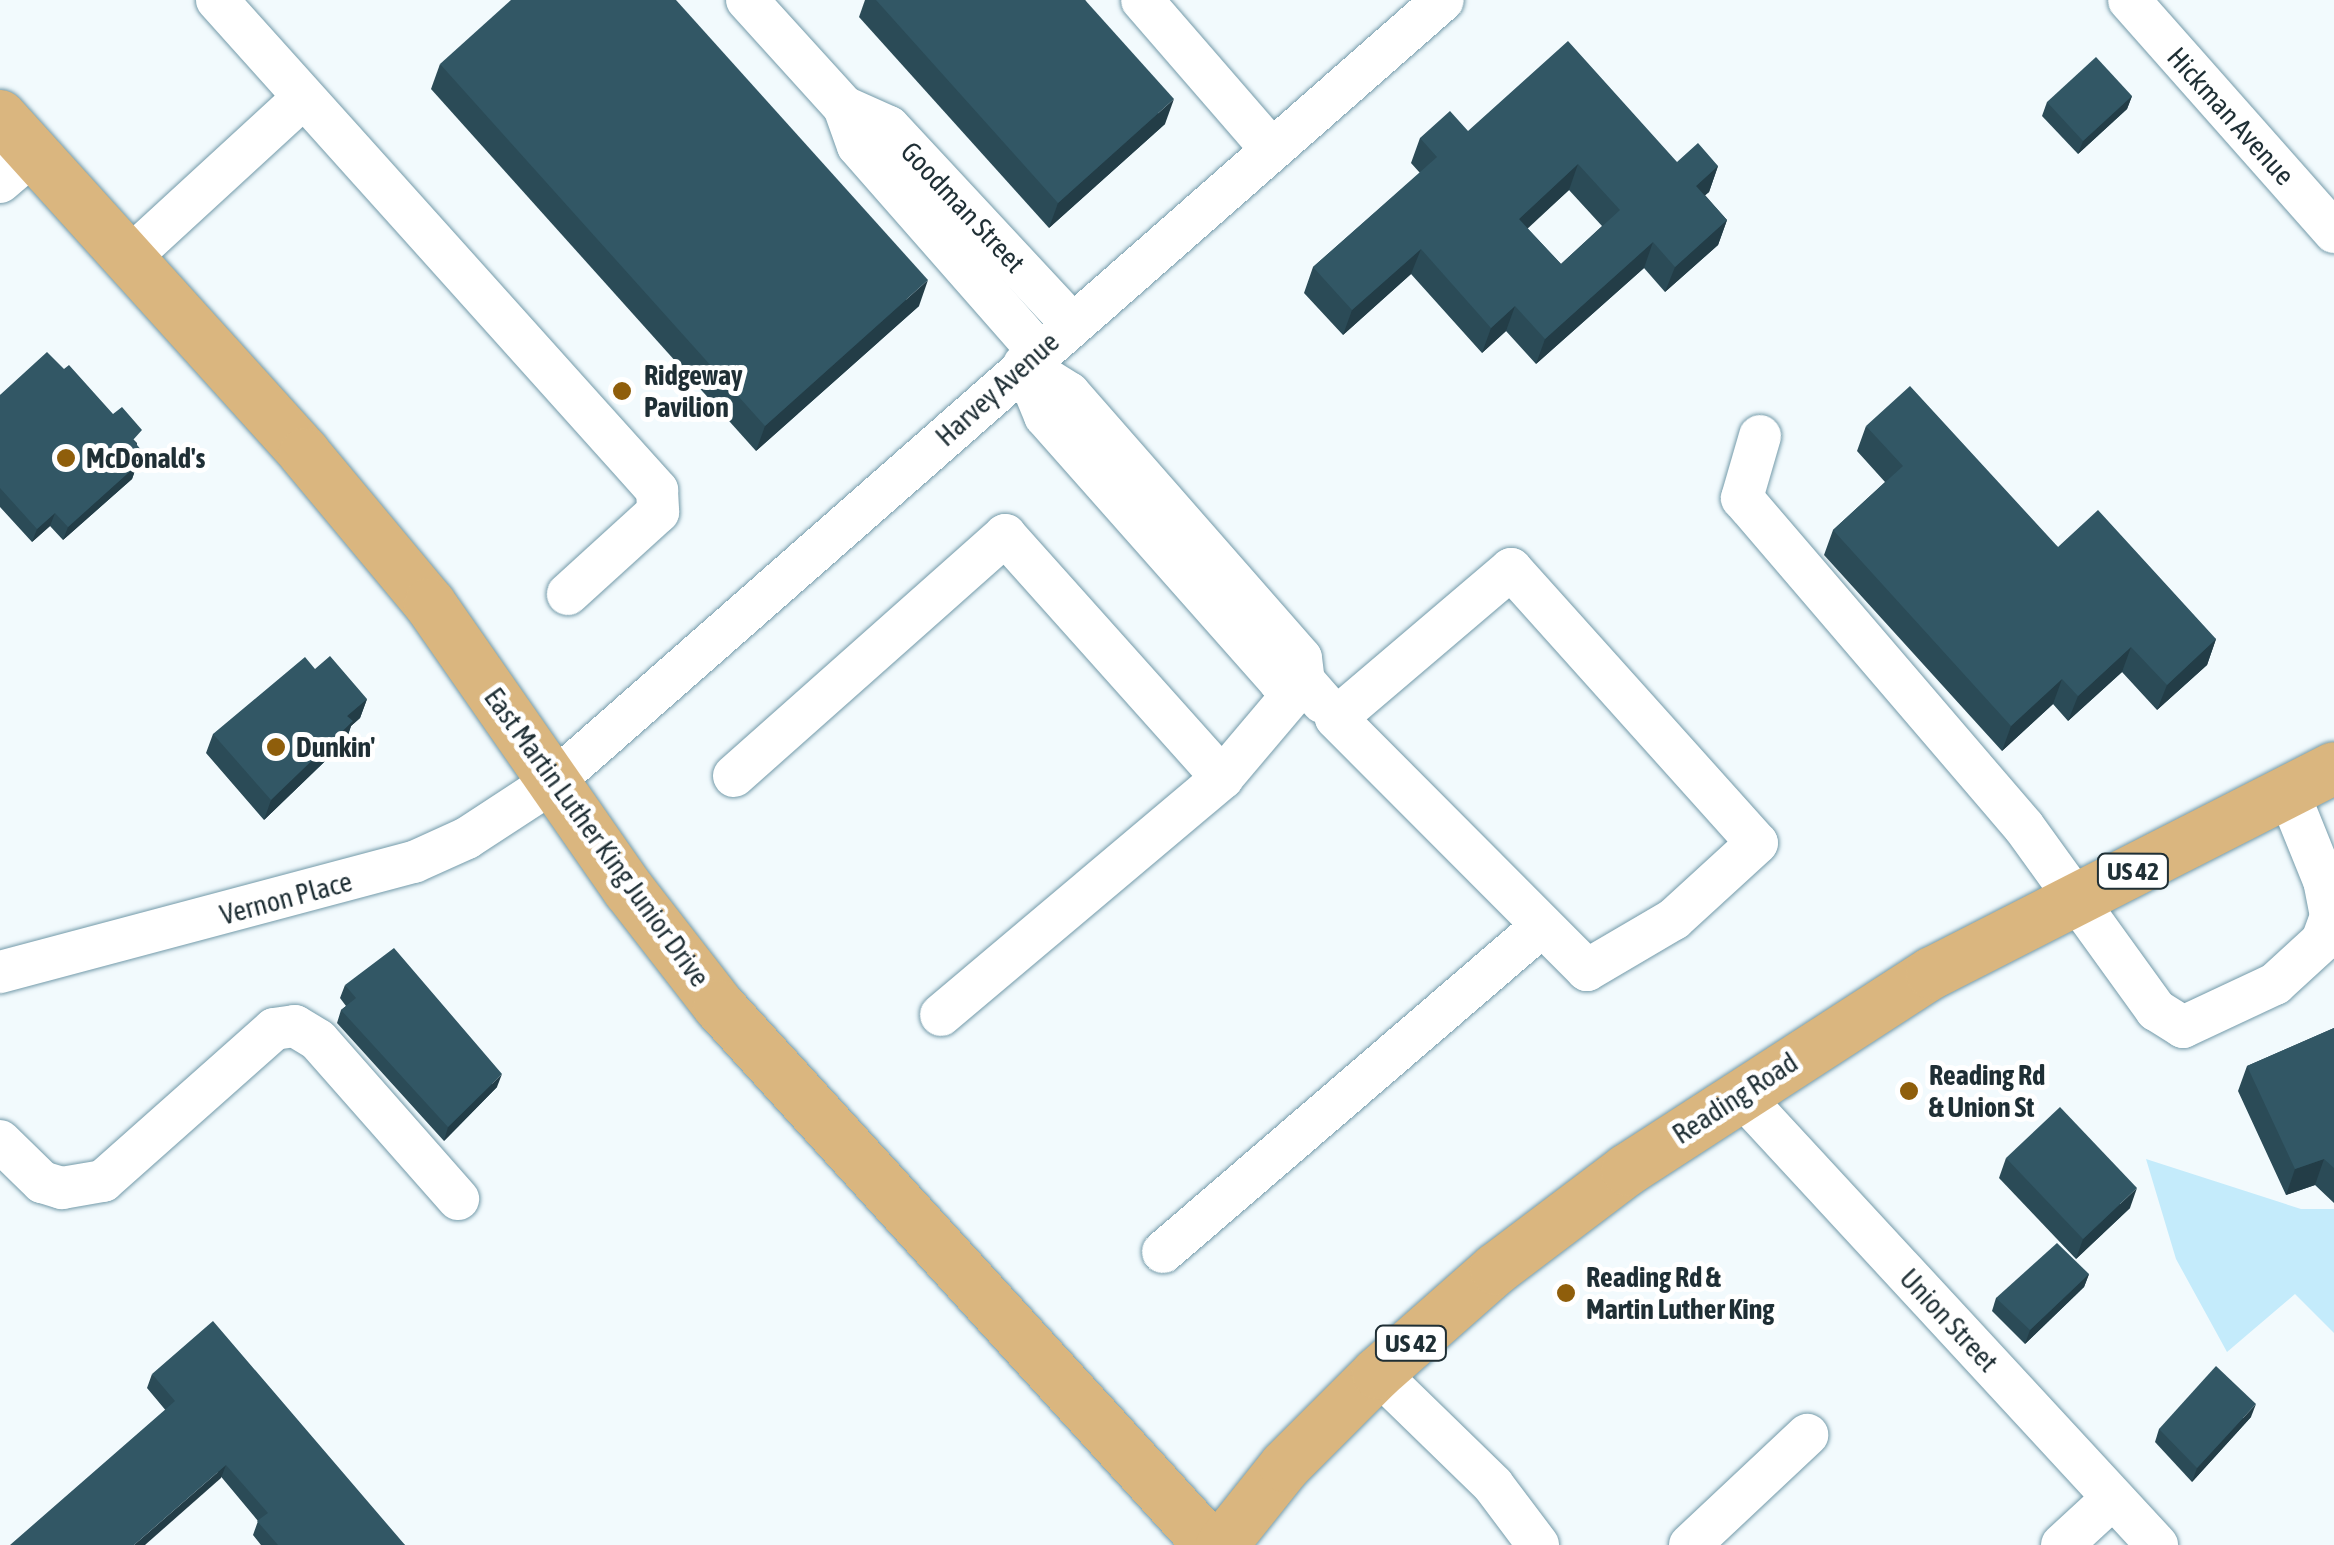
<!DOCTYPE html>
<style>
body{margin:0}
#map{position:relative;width:2334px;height:1545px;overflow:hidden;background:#f2fafd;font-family:"Asap Condensed",sans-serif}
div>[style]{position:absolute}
.green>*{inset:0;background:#c4ebfb}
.roads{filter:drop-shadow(0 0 2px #739aa9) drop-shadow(0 0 2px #739aa9)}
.minor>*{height:42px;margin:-21px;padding:0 21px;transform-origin:21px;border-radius:21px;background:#fff}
.major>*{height:52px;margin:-26px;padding:0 26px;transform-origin:26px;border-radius:26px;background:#dab67f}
.wall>*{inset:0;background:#2b4b57}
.shaded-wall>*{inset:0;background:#233d47}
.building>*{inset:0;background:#325765}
.dots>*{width:28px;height:28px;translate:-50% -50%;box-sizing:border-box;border:5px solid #fff;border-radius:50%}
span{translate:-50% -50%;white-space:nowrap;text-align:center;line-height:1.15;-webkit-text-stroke:10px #fff;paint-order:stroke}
.shield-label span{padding:2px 8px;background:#fff;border:2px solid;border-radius:8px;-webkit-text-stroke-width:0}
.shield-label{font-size:25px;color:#1f2f35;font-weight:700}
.street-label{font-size:28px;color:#1f2f35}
.poi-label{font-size:28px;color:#1f2f35;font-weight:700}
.left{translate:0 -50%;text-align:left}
</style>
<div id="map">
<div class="green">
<div style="clip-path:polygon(2146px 1159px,2301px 1209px,2334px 1209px,2334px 1333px,2295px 1294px,2227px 1352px,2176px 1259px)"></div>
</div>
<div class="roads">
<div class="minor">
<div style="left:217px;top:0;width:659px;rotate:48.08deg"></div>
<div style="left:657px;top:490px;width:22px;rotate:87deg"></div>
<div style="left:658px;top:512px;width:122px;rotate:137.7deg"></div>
<div style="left:747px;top:0;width:144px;rotate:47.8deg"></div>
<div style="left:844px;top:107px;width:41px;rotate:70.3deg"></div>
<div style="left:858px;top:146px;width:274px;rotate:48.7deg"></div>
<div style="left:1142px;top:0;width:197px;rotate:49.1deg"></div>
<div style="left:2129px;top:0;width:310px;rotate:48.5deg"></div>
<div style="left:844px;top:107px;width:49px;rotate:24deg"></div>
<div style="left:889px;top:127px;width:267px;rotate:47.1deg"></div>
<div style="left:0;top:182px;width:45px;rotate:-40.5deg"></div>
<div style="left:129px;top:258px;width:235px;rotate:-42.6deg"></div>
<div style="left:1024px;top:365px;width:53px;rotate:31.9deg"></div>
<div style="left:1069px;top:393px;width:352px;rotate:48.8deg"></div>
<div style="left:1301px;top:658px;width:23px;rotate:83deg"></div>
<div style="left:1304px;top:681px;width:28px;rotate:49deg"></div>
<div style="left:1024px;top:365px;width:55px;rotate:67.6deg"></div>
<div style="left:1045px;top:416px;width:355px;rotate:48.5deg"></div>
<div style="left:1280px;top:682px;width:24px;rotate:-2deg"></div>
<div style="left:1760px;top:436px;width:65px;rotate:106.2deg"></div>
<div style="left:1742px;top:498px;width:433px;rotate:49.4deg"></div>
<div style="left:2024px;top:827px;width:226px;rotate:54.2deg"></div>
<div style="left:2156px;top:1010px;width:32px;rotate:32deg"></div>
<div style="left:2183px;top:1027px;width:102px;rotate:-25.1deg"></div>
<div style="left:2275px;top:984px;width:64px;rotate:-42.5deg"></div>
<div style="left:2322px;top:941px;width:27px;rotate:-70deg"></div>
<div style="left:2331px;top:916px;width:36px;rotate:-101deg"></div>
<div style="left:2324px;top:881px;width:96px;rotate:-112deg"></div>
<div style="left:1511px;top:569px;width:368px;rotate:48.1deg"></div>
<div style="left:1757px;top:843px;width:113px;rotate:137.5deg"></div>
<div style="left:1674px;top:919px;width:101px;rotate:149.6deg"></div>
<div style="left:1587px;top:970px;width:356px;rotate:-134.9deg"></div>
<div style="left:1336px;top:718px;width:230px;rotate:-40.4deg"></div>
<div style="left:734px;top:776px;width:363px;rotate:-41.6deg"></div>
<div style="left:1005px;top:535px;width:326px;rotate:48.2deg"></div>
<div style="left:0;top:972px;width:428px;rotate:-14.9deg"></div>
<div style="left:414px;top:862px;width:58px;rotate:-24.4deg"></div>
<div style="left:467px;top:838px;width:104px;rotate:-33.2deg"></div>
<div style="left:554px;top:781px;width:1183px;rotate:-41.3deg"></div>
<div style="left:941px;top:1015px;width:368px;rotate:-40.1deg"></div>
<div style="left:1222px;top:778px;width:127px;rotate:-49.8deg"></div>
<div style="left:1741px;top:1095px;width:613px;rotate:47.25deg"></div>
<div style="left:0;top:1141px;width:59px;rotate:44.3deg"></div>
<div style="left:42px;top:1182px;width:21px;rotate:17deg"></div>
<div style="left:62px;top:1188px;width:42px;rotate:-9.7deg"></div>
<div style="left:103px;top:1181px;width:229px;rotate:-41.6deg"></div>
<div style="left:274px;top:1029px;width:21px;rotate:-8deg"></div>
<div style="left:295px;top:1026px;width:27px;rotate:31deg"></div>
<div style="left:318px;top:1040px;width:212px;rotate:48.6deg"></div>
<div style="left:1163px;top:1252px;width:497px;rotate:-40.7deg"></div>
<div style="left:1378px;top:1373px;width:161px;rotate:44.2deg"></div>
<div style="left:1493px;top:1485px;width:75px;rotate:53.1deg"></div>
<div style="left:1690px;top:1545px;width:161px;rotate:-43.2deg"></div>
<div style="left:2062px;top:1545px;width:69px;rotate:-42.7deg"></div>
</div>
<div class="major">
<div style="left:0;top:116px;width:455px;rotate:47.9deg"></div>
<div style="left:305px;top:454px;width:195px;rotate:50.2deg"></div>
<div style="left:430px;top:604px;width:348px;rotate:55.2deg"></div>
<div style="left:629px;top:890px;width:147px;rotate:52.2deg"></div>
<div style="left:719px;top:1006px;width:729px;rotate:47.67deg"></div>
<div style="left:1222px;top:1545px;width:101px;rotate:-51.4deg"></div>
<div style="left:1285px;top:1466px;width:132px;rotate:-45deg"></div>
<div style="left:1378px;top:1373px;width:157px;rotate:-41.4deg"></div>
<div style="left:1496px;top:1269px;width:164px;rotate:-37.1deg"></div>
<div style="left:1627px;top:1170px;width:363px;rotate:-32.9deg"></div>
<div style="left:1932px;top:973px;width:451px;rotate:-27deg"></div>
</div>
</div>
<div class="wall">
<div style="clip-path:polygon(865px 0,1085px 0,1165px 124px,1049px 228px,859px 17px)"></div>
<div style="clip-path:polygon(440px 64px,919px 306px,756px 451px,431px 89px)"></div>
<div style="clip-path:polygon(2132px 96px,2127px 109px,2078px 154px,2042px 116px,2047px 102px)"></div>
<div style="clip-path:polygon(evenodd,1468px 131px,1677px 162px,1718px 166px,1709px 192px,1705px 195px,1727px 220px,1718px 245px,1665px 292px,1644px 268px,1536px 364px,1506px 331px,1482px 353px,1411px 274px,1343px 335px,1304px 293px,1313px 267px,1420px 173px,1411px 163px,1420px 138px,1468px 131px,1569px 190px,1602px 226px,1561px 264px,1527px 228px,1569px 190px)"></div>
<div style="clip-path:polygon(64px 369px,137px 443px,137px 465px,132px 479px,63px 540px,50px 526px,32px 542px,0 507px,0 395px)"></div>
<div style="clip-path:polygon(1866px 426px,2058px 547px,2216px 639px,2207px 665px,2157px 710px,2122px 672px,2068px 721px,2053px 704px,2002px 751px,1824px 555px,1833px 530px,1885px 482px,1857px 451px)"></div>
<div style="clip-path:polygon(367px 699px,360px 718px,351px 726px,346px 741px,264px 820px,206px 753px,213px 734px)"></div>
<div style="clip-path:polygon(345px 985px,497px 1087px,444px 1141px,337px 1023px,341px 1010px,346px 1006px,340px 998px)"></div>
<div style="clip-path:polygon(2334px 1028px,2334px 1203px,2315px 1185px,2286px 1195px,2238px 1091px,2247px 1066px)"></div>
<div style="clip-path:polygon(2006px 1158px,2130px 1208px,2076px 1259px,1999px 1178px)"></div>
<div style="clip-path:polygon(2089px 1274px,2084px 1287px,2025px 1344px,1992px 1311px,1996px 1298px)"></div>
<div style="clip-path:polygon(152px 1374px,405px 1545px,261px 1545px,253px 1535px,258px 1521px,147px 1388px)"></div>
<div style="clip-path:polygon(2251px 1417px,2192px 1482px,2155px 1442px,2159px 1429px)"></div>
</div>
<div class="shaded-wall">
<div style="clip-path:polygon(2132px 96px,2127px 109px,2078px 154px,2083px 141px)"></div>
<div style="clip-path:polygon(1174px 99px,1165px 124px,1049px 228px,1058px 203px)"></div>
<div style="clip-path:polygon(1578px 164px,1569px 190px,1510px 245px,1519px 219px)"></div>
<div style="clip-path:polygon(1718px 166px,1709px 192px,1687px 211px,1696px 186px)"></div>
<div style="clip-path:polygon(1727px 220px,1718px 245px,1665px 292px,1675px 267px)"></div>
<div style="clip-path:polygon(1653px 242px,1644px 268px,1536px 364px,1545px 339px)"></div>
<div style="clip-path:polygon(1421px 249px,1411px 274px,1343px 335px,1352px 310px)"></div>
<div style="clip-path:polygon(928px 280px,919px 306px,756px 451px,765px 426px)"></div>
<div style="clip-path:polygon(1515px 306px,1506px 331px,1482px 353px,1491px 328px)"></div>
<div style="clip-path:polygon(142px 451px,137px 464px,132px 460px)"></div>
<div style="clip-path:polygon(137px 465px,132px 479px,63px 540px,68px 527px)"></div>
<div style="clip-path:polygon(55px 513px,50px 526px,32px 542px,37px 529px)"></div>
<div style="clip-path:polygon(2216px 639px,2207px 665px,2157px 710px,2167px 685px)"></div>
<div style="clip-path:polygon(2131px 647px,2122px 672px,2068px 721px,2078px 696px)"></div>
<div style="clip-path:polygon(2062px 679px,2053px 704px,2002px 751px,2011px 726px)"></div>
<div style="clip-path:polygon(367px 699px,360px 718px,351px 726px,346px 741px,264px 820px,271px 800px,347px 716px)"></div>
<div style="clip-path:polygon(502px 1074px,497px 1087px,444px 1141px,448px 1127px)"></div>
<div style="clip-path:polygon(2324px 1159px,2315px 1185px,2286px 1195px,2295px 1169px)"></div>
<div style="clip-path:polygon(2137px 1188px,2130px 1208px,2076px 1259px,2083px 1239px)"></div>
<div style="clip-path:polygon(2089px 1274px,2084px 1287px,2025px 1344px,2030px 1330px)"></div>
<div style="clip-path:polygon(2256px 1404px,2251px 1417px,2192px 1482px,2197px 1468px)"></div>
<div style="clip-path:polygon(226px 1465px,221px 1478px,145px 1545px,134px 1545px)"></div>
</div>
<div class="building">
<div style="clip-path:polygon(511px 0,676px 0,928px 280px,765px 426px,440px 64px)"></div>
<div style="clip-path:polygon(876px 0,1085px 0,1174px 99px,1058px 203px)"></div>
<div style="clip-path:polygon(evenodd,1568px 41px,1677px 162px,1698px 143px,1718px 166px,1696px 186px,1727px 220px,1675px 267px,1653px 242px,1545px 339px,1515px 306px,1491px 328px,1421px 249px,1352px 310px,1313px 267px,1437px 157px,1420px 138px,1450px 111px,1468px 131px,1568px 41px,1578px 164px,1620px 210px,1561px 264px,1519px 219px,1578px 164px)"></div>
<div style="clip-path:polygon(2096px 57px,2132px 96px,2083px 141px,2047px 102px)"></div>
<div style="clip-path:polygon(47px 352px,64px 369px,69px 365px,113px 414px,122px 407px,142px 430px,133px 440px,142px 451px,132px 460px,137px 465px,68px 527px,55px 513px,37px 529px,0 488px,0 395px)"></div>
<div style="clip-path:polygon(1910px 386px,2058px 547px,2098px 510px,2216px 639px,2167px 685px,2131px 647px,2078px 696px,2062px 679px,2011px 726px,1833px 530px,1903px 466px,1866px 426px)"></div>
<div style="clip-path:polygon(330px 656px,367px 699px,347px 716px,353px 721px,271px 800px,213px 734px,305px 657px,315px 669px)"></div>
<div style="clip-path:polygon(394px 948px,502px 1074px,448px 1127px,341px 1010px,356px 998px,345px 985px)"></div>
<div style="clip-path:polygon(2334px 1028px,2334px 1168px,2324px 1159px,2295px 1169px,2247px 1066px)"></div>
<div style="clip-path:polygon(2060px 1107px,2137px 1188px,2083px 1239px,2006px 1158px)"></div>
<div style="clip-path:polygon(2057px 1243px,2089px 1274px,2030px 1330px,1996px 1298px)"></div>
<div style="clip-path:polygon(213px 1321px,405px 1545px,278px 1545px,257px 1521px,268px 1513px,226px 1465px,134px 1545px,10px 1545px,175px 1401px,152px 1374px)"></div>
<div style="clip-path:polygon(2216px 1366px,2256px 1404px,2197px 1468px,2159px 1429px)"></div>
</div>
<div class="dots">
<div style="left:622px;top:391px;background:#8f5e0b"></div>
<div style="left:66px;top:458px;background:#8f5e0b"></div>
<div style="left:276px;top:747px;background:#8f5e0b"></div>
<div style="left:1909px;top:1091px;background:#8f5e0b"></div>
<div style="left:1566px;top:1293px;background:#8f5e0b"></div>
</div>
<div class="shield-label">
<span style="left:2133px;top:871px">US 42</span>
<span style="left:1411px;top:1343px">US 42</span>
</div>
<div class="street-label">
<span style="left:2231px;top:116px;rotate:48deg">Hickman Avenue</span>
<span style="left:963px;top:207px;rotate:47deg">Goodman Street</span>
<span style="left:997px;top:389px;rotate:-42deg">Harvey Avenue</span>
<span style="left:597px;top:837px;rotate:54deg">East Martin Luther King Junior Drive</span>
<span style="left:286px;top:898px;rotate:-15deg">Vernon Place</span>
<span style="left:1735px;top:1098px;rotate:-33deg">Reading Road</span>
<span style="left:1949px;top:1320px;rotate:47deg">Union Street</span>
</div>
<div class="poi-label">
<span class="left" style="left:644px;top:391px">Ridgeway<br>Pavilion</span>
<span class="left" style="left:86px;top:458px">McDonald's</span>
<span class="left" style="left:296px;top:747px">Dunkin'</span>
<span class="left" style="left:1929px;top:1091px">Reading Rd<br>&amp; Union St</span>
<span class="left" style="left:1586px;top:1293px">Reading Rd &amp;<br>Martin Luther King</span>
</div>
</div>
